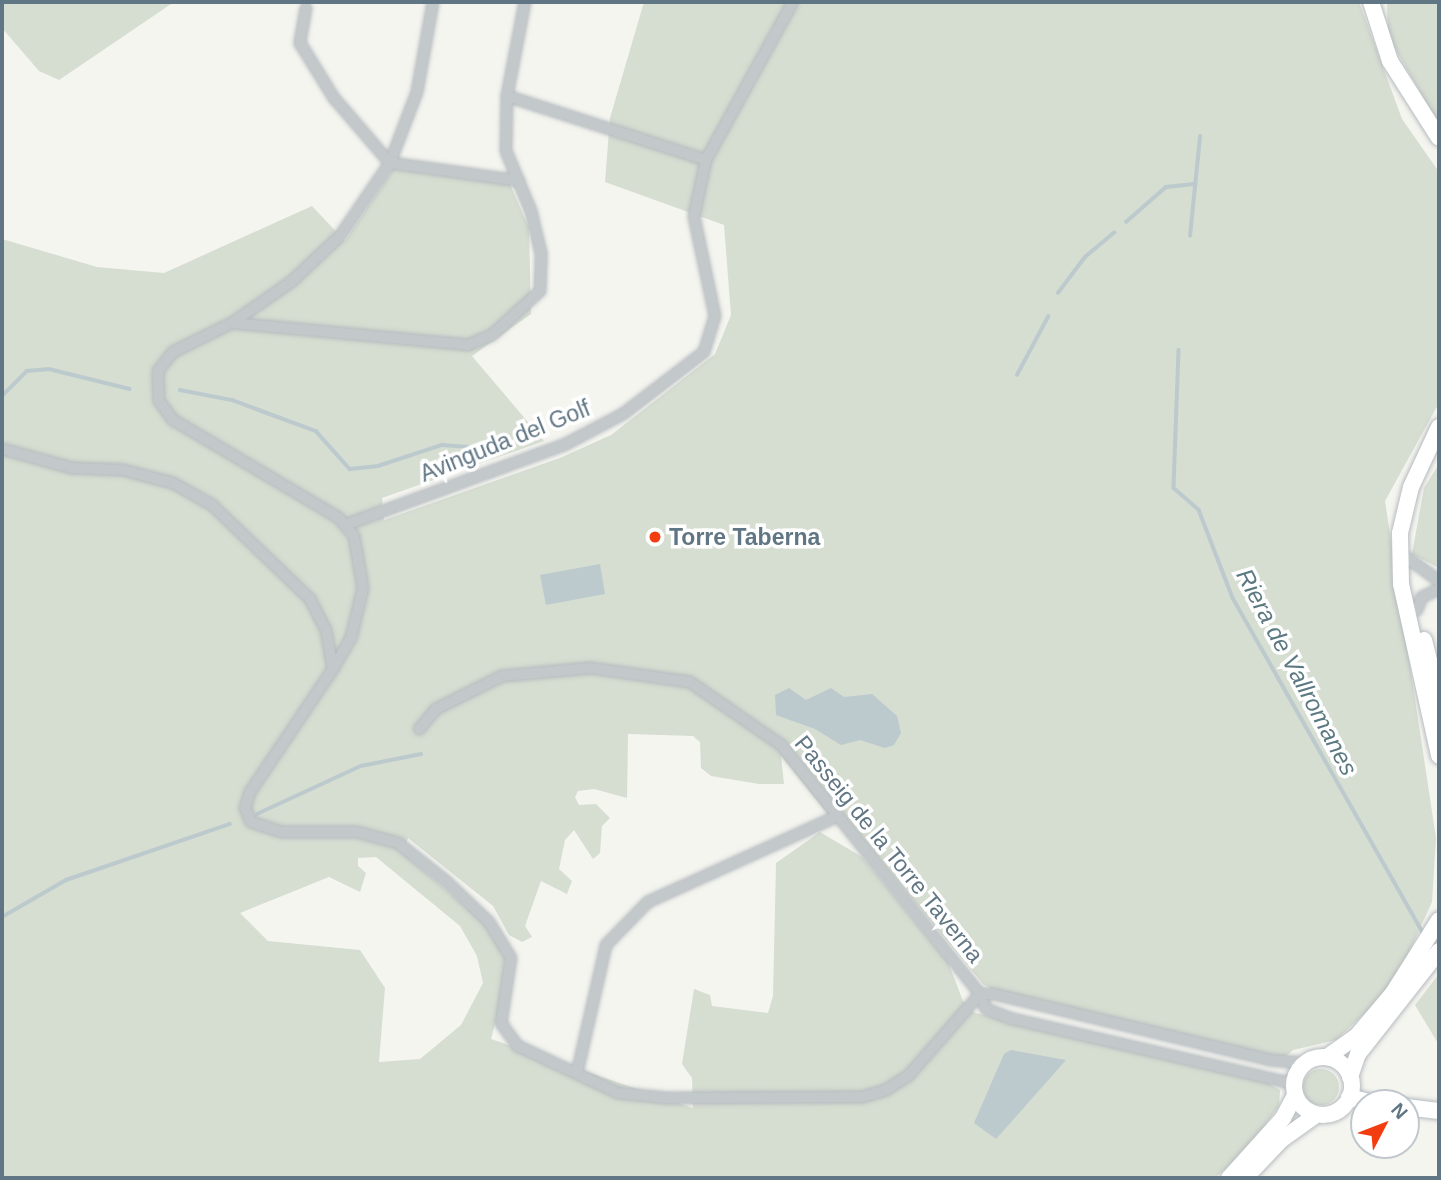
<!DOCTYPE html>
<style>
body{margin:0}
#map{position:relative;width:1441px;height:1180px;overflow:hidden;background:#f5f5f0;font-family:Helvetica,sans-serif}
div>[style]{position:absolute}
.green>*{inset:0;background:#d6ddd1}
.round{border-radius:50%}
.water>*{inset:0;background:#bccace}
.stream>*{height:3.5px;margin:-1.75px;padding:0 1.75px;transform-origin:1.75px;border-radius:1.75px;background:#bccace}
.roads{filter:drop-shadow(0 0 2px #b5bbbf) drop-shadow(0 0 2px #b5bbbf)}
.street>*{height:10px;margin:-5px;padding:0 5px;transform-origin:5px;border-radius:5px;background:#c3c8ca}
.secondary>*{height:16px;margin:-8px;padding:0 8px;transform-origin:8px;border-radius:8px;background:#fff}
.secondary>.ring{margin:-8px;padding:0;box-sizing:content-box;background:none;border:16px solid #fff;border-radius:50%}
.dots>*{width:19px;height:19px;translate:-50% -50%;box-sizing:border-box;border:4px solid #fff;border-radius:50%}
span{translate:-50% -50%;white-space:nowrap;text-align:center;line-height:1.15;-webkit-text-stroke:7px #fff;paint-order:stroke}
.street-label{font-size:23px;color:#617684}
.poi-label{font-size:23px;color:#617684;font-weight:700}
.left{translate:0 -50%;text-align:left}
.water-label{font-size:24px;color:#5c7982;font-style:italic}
.frame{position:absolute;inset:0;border:4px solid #617684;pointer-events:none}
.north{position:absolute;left:1350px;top:1089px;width:70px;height:70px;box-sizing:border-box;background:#fff;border:2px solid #c0c8ce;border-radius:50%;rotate:48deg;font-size:19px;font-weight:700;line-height:28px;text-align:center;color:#617684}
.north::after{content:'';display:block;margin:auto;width:24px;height:32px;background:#f43c11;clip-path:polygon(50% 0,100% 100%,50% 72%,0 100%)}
</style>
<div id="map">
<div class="green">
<div style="clip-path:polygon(2px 2px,174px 2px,59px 80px,39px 71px,2px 28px)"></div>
<div style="clip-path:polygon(evenodd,644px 2px,1359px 2px,1402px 119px,1439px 172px,1439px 403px,1385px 501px,1436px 838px,1432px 902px,1393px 987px,1336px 1040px,1293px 1050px,1284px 1058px,996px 992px,983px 984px,843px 816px,834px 822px,781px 756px,784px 784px,759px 784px,711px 776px,701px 768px,700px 742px,693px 736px,628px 734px,627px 798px,594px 789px,578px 791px,575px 797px,579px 805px,596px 804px,610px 818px,602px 826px,600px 853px,593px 859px,574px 830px,565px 840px,559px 869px,572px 881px,567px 894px,541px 881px,525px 926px,532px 937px,522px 942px,509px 935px,493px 906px,408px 838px,403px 853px,483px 922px,505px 958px,503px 994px,491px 1039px,693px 1108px,692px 1078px,682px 1064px,694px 989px,710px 995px,712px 1006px,768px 1013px,773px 996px,776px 863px,820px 832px,862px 857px,948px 962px,963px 1001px,975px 1013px,1256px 1076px,1280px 1090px,1279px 1106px,1245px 1151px,1215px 1178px,2px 1178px,2px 239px,97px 267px,164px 273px,312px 206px,345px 241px,394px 168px,509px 182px,529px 228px,531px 314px,472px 356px,544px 441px,382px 498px,384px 520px,560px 458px,611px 435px,715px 354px,731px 315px,724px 225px,605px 182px,610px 118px,644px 2px,376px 857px,460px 926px,477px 956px,483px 983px,461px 1025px,420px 1059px,379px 1062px,385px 988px,360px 950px,268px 941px,240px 913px,329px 877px,360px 892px,366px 873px,358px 866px,358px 858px,376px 857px)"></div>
<div style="clip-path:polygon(1387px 2px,1439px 2px,1439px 124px,1388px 37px)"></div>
<div style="clip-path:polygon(1439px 464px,1439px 568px,1412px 554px,1424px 488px)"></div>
<div style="clip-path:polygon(1439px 974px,1439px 1045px,1415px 1005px)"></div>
<div class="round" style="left:1303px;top:1069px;width:36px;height:36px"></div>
</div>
<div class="water">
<div style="clip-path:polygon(600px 564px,605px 594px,546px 605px,540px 575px)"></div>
<div style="clip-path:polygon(789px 688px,806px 700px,831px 688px,844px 697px,872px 694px,897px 716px,901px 733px,894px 745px,885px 748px,860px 740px,841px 745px,815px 729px,776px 715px,775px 695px)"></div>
<div style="clip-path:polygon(1011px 1050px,1066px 1060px,996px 1139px,974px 1123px,1004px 1054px)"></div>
</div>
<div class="stream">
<div style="left:1126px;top:222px;width:53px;rotate:-41.2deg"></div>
<div style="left:1166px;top:187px;width:28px;rotate:-6deg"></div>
<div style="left:1190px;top:236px;width:100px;rotate:-84.2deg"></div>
<div style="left:1058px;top:293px;width:45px;rotate:-53.1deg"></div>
<div style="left:1085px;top:257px;width:38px;rotate:-40deg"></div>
<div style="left:1179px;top:350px;width:138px;rotate:92.1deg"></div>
<div style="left:1174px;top:488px;width:33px;rotate:41deg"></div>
<div style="left:1199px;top:510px;width:94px;rotate:68.9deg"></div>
<div style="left:1233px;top:598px;width:385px;rotate:60.4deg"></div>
<div style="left:1017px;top:375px;width:66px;rotate:-61.9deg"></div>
<div style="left:180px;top:390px;width:53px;rotate:10.9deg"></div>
<div style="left:232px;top:400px;width:90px;rotate:20.3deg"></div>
<div style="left:316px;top:431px;width:51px;rotate:48.2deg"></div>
<div style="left:350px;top:469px;width:28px;rotate:-6deg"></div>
<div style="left:378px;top:466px;width:67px;rotate:-18.2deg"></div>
<div style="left:442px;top:445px;width:30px;rotate:4deg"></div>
<div style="left:2px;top:396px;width:35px;rotate:-45deg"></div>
<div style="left:27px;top:371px;width:22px;rotate:-5deg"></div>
<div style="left:49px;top:369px;width:83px;rotate:13.9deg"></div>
<div style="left:257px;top:814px;width:115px;rotate:-24.8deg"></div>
<div style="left:361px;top:766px;width:61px;rotate:-11.3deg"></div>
<div style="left:2px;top:917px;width:74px;rotate:-30deg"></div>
<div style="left:66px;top:880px;width:173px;rotate:-18.9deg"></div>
</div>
<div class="roads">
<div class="street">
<div style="left:306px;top:8px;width:36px;rotate:100deg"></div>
<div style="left:300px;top:43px;width:65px;rotate:58.3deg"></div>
<div style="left:334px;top:98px;width:86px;rotate:49.3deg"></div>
<div style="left:390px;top:163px;width:130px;rotate:7.9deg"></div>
<div style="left:507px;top:96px;width:209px;rotate:17.8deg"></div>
<div style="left:232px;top:323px;width:72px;rotate:-34.8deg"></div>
<div style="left:291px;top:282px;width:67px;rotate:-43.2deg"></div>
<div style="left:340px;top:236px;width:88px;rotate:-55.6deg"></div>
<div style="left:390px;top:163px;width:76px;rotate:-69.2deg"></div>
<div style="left:417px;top:92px;width:91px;rotate:-79.9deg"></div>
<div style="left:2px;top:449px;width:73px;rotate:15.2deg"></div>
<div style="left:72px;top:468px;width:51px;rotate:2.2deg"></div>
<div style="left:123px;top:470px;width:52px;rotate:14.6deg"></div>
<div style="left:173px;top:483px;width:45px;rotate:29.4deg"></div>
<div style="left:212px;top:505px;width:136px;rotate:43.8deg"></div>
<div style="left:310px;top:599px;width:35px;rotate:63deg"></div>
<div style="left:326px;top:630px;width:40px;rotate:80deg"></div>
<div style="left:333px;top:669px;width:148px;rotate:124deg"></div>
<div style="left:250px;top:792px;width:17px;rotate:107deg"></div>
<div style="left:245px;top:808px;width:15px;rotate:67deg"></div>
<div style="left:251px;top:822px;width:32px;rotate:18deg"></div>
<div style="left:281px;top:832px;width:76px"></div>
<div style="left:357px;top:832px;width:42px;rotate:15deg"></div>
<div style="left:398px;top:843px;width:63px;rotate:38.5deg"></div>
<div style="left:447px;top:882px;width:58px;rotate:43.6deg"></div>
<div style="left:489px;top:922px;width:42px;rotate:58.6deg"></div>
<div style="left:511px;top:958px;width:66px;rotate:98.7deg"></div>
<div style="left:501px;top:1023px;width:29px;rotate:54deg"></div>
<div style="left:518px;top:1046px;width:110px;rotate:25.2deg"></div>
<div style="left:618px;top:1093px;width:49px;rotate:5.8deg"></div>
<div style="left:667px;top:1098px;width:195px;rotate:-0.3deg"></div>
<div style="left:862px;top:1097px;width:25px;rotate:-16deg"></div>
<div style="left:886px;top:1090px;width:27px;rotate:-33deg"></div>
<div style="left:909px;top:1075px;width:108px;rotate:-48.8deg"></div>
<div style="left:980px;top:994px;width:319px;rotate:-128.6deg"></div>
<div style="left:781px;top:745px;width:111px;rotate:-145.3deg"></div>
<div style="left:690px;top:682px;width:100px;rotate:-172deg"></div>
<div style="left:591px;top:668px;width:89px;rotate:174.9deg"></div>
<div style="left:502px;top:676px;width:74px;rotate:153.4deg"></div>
<div style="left:436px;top:709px;width:26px;rotate:130deg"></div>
<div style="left:345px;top:525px;width:235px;rotate:-20.1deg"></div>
<div style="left:566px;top:444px;width:64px;rotate:-27.8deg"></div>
<div style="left:623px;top:414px;width:102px;rotate:-37.4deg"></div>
<div style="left:704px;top:352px;width:38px;rotate:-73deg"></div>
<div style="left:715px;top:316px;width:102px;rotate:-101.9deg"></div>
<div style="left:694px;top:216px;width:57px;rotate:-77.9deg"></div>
<div style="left:706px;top:160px;width:180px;rotate:-61.2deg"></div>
<div style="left:1401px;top:553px;width:47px;rotate:36.4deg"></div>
<div style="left:1417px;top:610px;width:14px;rotate:-69deg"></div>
<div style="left:1422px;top:597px;width:19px;rotate:-25deg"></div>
<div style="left:333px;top:669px;width:36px;rotate:-60deg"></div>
<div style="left:351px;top:638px;width:51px;rotate:-76.5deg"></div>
<div style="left:363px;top:588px;width:53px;rotate:-99.8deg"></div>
<div style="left:354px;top:536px;width:23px;rotate:-130deg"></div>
<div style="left:339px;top:518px;width:193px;rotate:-149.4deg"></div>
<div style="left:173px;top:420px;width:24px;rotate:-126deg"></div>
<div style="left:159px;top:401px;width:30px;rotate:-92deg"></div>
<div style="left:158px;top:371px;width:24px;rotate:-52deg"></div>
<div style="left:173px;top:352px;width:66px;rotate:-26.2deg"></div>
<div style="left:232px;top:323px;width:237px;rotate:5.3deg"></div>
<div style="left:468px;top:345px;width:26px;rotate:-23deg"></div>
<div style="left:492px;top:335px;width:65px;rotate:-42.5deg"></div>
<div style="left:540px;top:291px;width:38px;rotate:-88deg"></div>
<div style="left:541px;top:253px;width:43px;rotate:-103.4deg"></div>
<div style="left:531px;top:211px;width:65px;rotate:-112.6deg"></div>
<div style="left:506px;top:151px;width:55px;rotate:-89deg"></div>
<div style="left:507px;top:96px;width:96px;rotate:-79.2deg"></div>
<div style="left:577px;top:1073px;width:131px;rotate:-77.2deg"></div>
<div style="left:606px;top:945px;width:60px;rotate:-45.7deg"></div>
<div style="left:648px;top:902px;width:209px;rotate:-24.4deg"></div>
<div style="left:1294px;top:1084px;width:289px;rotate:-167deg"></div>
<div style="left:1012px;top:1019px;width:28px;rotate:-159deg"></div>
<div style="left:986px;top:1009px;width:16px;rotate:-112deg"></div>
<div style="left:980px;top:994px;width:14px"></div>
<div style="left:994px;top:994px;width:284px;rotate:13.4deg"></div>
<div style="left:1270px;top:1060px;width:35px;rotate:5deg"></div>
</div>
<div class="secondary">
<div style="left:1371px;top:2px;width:62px;rotate:72.1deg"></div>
<div style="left:1390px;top:61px;width:91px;rotate:57.5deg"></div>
<div style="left:1439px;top:427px;width:66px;rotate:115deg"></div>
<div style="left:1411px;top:487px;width:47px;rotate:103.4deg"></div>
<div style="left:1400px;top:533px;width:51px;rotate:88.9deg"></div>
<div style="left:1401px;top:584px;width:176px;rotate:77.5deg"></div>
<div style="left:1424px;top:640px;width:63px;rotate:76.2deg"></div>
<div style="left:1327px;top:1057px;width:35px;rotate:-35deg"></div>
<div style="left:1356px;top:1037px;width:57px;rotate:-49.9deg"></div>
<div style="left:1393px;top:993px;width:86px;rotate:-57.8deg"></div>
<div class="ring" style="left:1294px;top:1057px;width:42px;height:42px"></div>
<div style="left:1350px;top:1077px;width:24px;rotate:-71deg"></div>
<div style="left:1358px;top:1054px;width:131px;rotate:-51.8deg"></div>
<div style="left:1349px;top:1097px;width:25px;rotate:14deg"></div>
<div style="left:1406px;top:1107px;width:33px;rotate:7deg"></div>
<div style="left:1229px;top:1178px;width:81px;rotate:-48deg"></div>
<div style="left:1283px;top:1118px;width:26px;rotate:-62deg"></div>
<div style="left:1245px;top:1178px;width:52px;rotate:-46.5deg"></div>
<div style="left:1281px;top:1140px;width:43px;rotate:-35.5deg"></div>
</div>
</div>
<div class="dots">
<div style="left:655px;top:537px;background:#f43c11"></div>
</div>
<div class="street-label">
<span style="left:505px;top:441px;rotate:-22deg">Avinguda del Golf</span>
<span style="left:889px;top:849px;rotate:51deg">Passeig de la Torre Taverna</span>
</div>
<div class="poi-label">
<span class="left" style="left:669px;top:537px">Torre Taberna</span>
</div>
<div class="water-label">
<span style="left:1297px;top:672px;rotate:62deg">Riera de Vallromanes</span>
</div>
<div class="frame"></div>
<div class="north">N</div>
</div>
